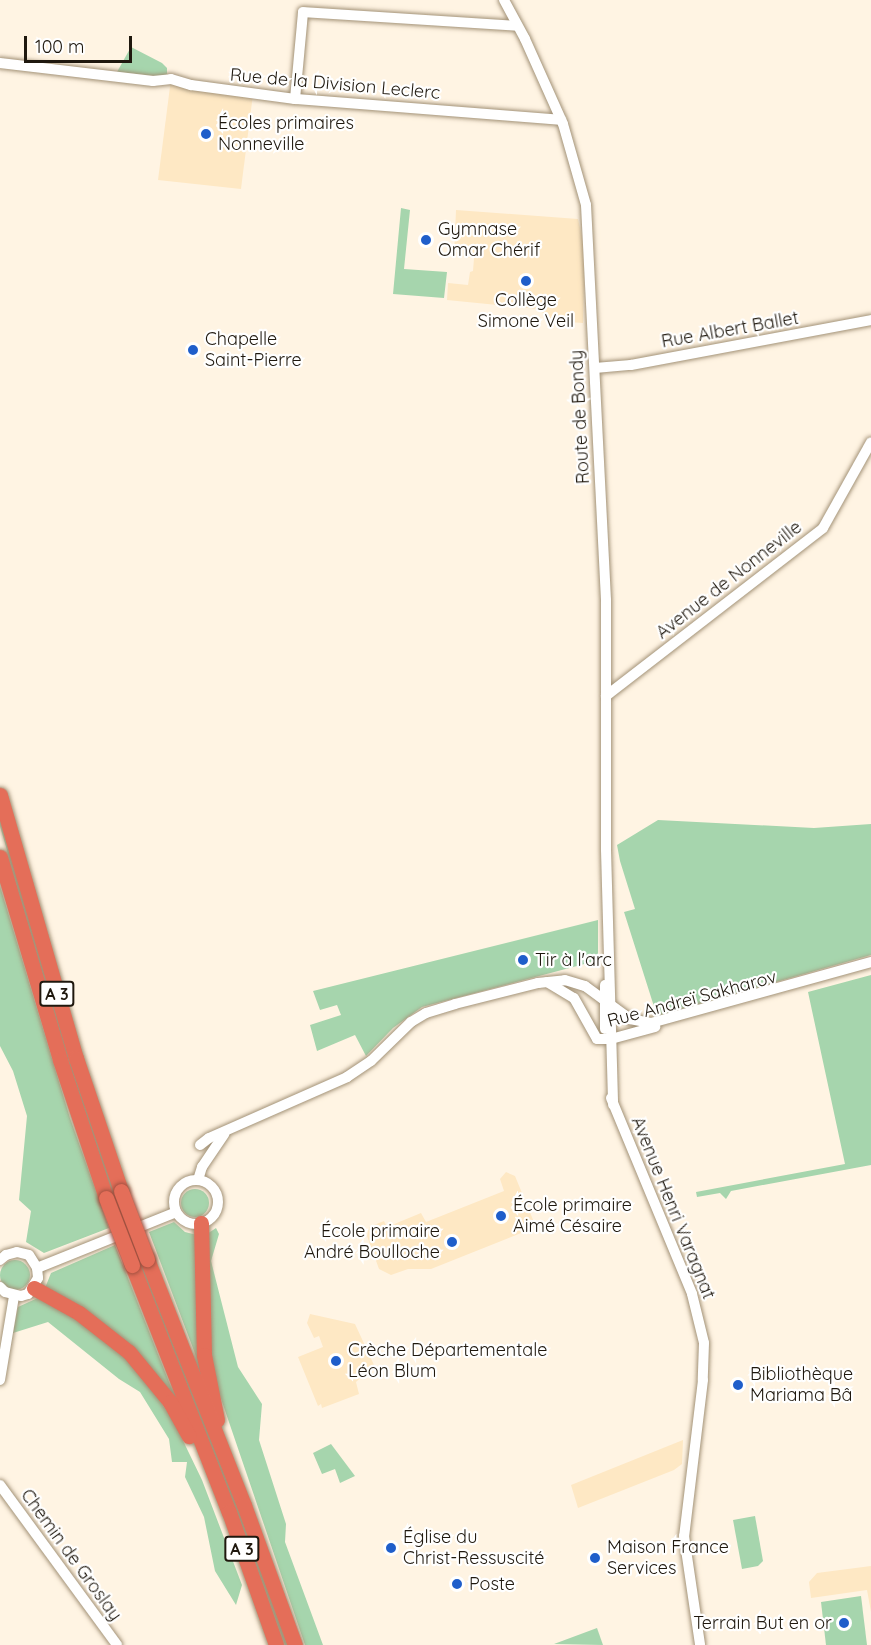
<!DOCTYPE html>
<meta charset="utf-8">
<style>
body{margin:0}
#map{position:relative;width:871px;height:1645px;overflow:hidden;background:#fff4e3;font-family:Quicksand,sans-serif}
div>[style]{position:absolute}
.built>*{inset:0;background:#fee8c4}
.green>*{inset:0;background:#a6d5ad}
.round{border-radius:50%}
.roads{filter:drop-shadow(0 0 2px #a39277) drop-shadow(0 0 2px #a39277)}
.minor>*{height:10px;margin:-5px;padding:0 5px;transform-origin:5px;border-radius:5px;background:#fff}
.minor>.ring{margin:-5px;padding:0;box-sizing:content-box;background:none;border:10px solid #fff;border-radius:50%}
.highway>*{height:15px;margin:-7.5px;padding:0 7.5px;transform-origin:7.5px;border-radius:7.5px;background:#e46e59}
.bridges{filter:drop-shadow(0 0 2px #9f503f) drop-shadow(0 0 2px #9f503f)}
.highway-bridge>*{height:15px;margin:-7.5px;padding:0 7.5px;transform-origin:7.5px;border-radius:7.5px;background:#e46e59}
.dots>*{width:16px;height:16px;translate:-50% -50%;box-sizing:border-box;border:3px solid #fff;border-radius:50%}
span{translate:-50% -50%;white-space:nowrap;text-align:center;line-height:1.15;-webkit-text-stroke:4.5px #fff;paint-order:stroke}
.shield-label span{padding:2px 4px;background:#fff;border:2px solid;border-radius:4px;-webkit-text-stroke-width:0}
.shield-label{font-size:16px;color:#1f180e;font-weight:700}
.street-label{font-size:18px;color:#1f180e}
.poi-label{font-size:18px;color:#1f180e}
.left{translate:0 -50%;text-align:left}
.right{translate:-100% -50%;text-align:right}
.scale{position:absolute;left:24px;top:36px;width:108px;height:27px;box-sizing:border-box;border:3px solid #1f180e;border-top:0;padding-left:8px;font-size:18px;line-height:21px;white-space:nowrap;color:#1f180e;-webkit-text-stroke:4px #fff;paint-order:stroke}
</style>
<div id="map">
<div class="built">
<div style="clip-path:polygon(171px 79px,253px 94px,241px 189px,158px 180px)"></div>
<div style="clip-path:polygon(456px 210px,578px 219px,585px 250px,583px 323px,554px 321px,537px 309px,447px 300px,448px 283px,468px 285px,470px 272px,473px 271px,474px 258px,454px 256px)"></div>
<div style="clip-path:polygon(506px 1172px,515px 1176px,536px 1227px,431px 1269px,408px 1269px,391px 1275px,379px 1269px,367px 1236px,369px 1227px,384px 1221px,387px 1227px,421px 1213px,426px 1222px,504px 1191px,500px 1179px)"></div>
<div style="clip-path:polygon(310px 1314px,355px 1324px,374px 1365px,356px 1382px,359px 1394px,322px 1408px,321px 1404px,318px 1406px,298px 1357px,323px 1347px,319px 1336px,314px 1338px,307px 1323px)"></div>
<div style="clip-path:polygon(683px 1440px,682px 1464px,674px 1470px,578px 1508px,571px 1485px)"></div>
<div style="clip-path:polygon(871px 1566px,871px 1612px,867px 1590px,811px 1598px,809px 1582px,817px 1573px)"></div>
</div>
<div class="green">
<div style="clip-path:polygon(131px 47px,162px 63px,167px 68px,167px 74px,164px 77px,117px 72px)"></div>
<div style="clip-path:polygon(401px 208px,410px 210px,404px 269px,447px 272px,444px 298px,393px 294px)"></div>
<div style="clip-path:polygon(0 816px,128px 1225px,125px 1226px,63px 1041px,0 826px)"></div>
<div style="clip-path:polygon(658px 820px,814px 828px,871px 824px,871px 955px,657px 1016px,624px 912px,635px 909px,620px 861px,617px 845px)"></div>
<div style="clip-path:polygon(0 886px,70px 1118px,109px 1228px,44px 1253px,26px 1242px,31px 1211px,19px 1200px,27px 1116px,13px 1071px,0 1046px)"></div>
<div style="clip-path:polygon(598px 920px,598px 954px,592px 962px,422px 1007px,393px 1028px,366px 1056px,355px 1035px,317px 1051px,310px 1025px,341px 1015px,337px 1005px,320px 1010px,313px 991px)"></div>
<div style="clip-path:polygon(871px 975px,871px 1165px,731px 1191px,726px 1199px,720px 1193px,697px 1197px,696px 1192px,845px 1164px,808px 992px)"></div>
<div class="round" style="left:181px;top:1189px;width:28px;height:28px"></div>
<div style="clip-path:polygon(174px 1222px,185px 1232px,197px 1235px,202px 1372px,149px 1232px)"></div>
<div style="clip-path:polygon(216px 1228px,219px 1234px,211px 1261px,238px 1367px,262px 1404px,259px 1440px,286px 1524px,285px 1542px,323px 1645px,305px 1645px,217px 1387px,208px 1341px,207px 1234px)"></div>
<div style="clip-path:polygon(133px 1238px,216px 1450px,288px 1645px,285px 1645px,242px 1524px,131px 1240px)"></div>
<div style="clip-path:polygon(115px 1245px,182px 1415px,156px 1375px,45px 1288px,51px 1273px)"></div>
<div class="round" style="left:0;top:1260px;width:30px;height:30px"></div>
<div style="clip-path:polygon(42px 1296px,110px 1342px,144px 1377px,174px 1422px,202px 1480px,242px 1585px,236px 1605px,215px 1571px,204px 1517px,185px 1477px,187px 1462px,172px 1462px,169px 1439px,140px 1392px,119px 1379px,48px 1322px,13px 1333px,18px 1307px)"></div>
<div style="clip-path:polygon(331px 1444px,355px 1476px,340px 1483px,335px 1469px,322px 1474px,313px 1453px)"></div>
<div style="clip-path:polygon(755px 1516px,763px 1561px,758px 1566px,742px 1569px,733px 1520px)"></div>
<div style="clip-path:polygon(861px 1596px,867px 1645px,826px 1645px,821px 1602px)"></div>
<div style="clip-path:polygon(597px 1628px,603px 1645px,554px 1644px)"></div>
</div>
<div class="roads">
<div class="minor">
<div style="left:504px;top:0;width:44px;rotate:61.7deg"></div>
<div style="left:525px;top:39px;width:93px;rotate:65.9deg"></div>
<div style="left:563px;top:124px;width:84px;rotate:74.1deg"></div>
<div style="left:586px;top:205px;width:396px;rotate:87.1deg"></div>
<div style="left:606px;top:600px;width:250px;rotate:90deg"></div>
<div style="left:606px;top:850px;width:255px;rotate:88.4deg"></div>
<div style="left:0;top:63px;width:154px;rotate:6.7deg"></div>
<div style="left:153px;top:81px;width:18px;rotate:-6deg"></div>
<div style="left:171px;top:79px;width:21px;rotate:17deg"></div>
<div style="left:191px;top:85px;width:105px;rotate:7.7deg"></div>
<div style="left:295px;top:99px;width:267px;rotate:4.5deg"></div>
<div style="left:295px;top:99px;width:87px;rotate:-84.7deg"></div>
<div style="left:303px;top:12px;width:214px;rotate:3.7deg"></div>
<div style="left:595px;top:368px;width:36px;rotate:-5deg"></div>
<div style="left:631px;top:365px;width:244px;rotate:-10.6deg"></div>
<div style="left:606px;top:696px;width:274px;rotate:-37.7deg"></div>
<div style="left:823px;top:528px;width:98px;rotate:-60.8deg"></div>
<div style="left:547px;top:982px;width:31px;rotate:31deg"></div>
<div style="left:574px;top:998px;width:47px;rotate:60.7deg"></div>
<div style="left:597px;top:1039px;width:14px"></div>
<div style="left:611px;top:1039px;width:46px;rotate:-15.3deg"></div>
<div style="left:605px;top:985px;width:44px;rotate:90deg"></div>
<div style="left:611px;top:1098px;width:212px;rotate:67.5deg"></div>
<div style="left:692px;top:1294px;width:50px;rotate:76.2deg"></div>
<div style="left:704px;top:1343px;width:37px;rotate:92deg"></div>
<div style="left:703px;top:1380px;width:157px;rotate:96.9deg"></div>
<div style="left:684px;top:1536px;width:110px;rotate:81.6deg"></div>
<div style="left:200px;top:1145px;width:11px;rotate:-38deg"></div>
<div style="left:209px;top:1138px;width:151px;rotate:-23.8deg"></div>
<div style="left:347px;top:1077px;width:29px;rotate:-34deg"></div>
<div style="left:371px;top:1061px;width:56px;rotate:-44.3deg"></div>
<div style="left:411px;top:1022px;width:17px;rotate:-31deg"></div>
<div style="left:426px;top:1013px;width:30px;rotate:-17deg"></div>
<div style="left:455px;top:1004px;width:86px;rotate:-14.2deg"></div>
<div style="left:538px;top:983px;width:27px;rotate:-6deg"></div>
<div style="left:565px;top:980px;width:21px;rotate:17deg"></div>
<div style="left:585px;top:986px;width:56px;rotate:36.3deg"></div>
<div style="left:630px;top:1019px;width:21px;rotate:11deg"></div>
<div style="left:651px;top:1023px;width:228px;rotate:-15.5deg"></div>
<div class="ring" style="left:174px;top:1180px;width:34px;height:34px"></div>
<div style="left:198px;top:1180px;width:14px;rotate:-73deg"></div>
<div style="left:202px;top:1167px;width:40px;rotate:-56deg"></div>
<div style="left:0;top:1260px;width:8px;rotate:-40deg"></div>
<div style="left:6px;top:1255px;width:11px;rotate:-15deg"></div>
<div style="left:17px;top:1252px;width:12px;rotate:14deg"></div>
<div style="left:29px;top:1255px;width:15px;rotate:58deg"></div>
<div style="left:37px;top:1268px;width:10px;rotate:84deg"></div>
<div style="left:38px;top:1278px;width:19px;rotate:122deg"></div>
<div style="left:28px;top:1294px;width:7px;rotate:164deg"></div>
<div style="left:21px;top:1296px;width:16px;rotate:-166deg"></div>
<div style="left:5px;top:1292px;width:7px;rotate:-135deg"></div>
<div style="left:37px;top:1268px;width:150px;rotate:-21.9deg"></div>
<div style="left:0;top:1380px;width:85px;rotate:-80.5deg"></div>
<div style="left:0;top:1485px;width:198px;rotate:53.8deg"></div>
</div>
<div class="highway">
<div style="left:0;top:795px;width:274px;rotate:73.9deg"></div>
<div style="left:76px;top:1058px;width:140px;rotate:71.3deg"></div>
<div style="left:0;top:857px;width:212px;rotate:73.5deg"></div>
<div style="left:60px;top:1060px;width:145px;rotate:71.6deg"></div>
<div style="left:201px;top:1223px;width:132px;rotate:88.7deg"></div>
<div style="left:204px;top:1355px;width:66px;rotate:78.7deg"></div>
<div style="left:147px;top:1259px;width:264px;rotate:68.5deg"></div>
<div style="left:244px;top:1505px;width:149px;rotate:70deg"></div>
<div style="left:132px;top:1265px;width:265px;rotate:68.6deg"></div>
<div style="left:229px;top:1512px;width:141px;rotate:70.5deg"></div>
<div style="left:34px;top:1288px;width:51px;rotate:29.1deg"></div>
<div style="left:79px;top:1313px;width:63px;rotate:38deg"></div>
<div style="left:129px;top:1352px;width:65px;rotate:50.6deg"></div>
<div style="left:170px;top:1402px;width:39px;rotate:61deg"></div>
</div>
</div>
<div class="bridges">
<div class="highway-bridge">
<div style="left:121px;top:1191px;width:73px;rotate:69.1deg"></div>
<div style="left:106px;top:1198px;width:72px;rotate:68.8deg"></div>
</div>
</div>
<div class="dots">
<div style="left:206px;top:134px;background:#1f5eca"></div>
<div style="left:426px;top:240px;background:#1f5eca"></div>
<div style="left:526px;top:281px;background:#1f5eca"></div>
<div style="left:193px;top:350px;background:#1f5eca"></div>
<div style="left:523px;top:960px;background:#1f5eca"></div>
<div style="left:501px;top:1216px;background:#1f5eca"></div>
<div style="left:452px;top:1242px;background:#1f5eca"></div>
<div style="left:336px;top:1361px;background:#1f5eca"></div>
<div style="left:738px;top:1385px;background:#1f5eca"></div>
<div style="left:391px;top:1548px;background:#1f5eca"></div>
<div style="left:595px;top:1558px;background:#1f5eca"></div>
<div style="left:457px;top:1584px;background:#1f5eca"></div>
<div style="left:844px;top:1623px;background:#1f5eca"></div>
</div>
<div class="shield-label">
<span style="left:57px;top:994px">A 3</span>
<span style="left:242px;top:1549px">A 3</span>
</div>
<div class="street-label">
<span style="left:335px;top:84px;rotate:5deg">Rue de la Division Leclerc</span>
<span style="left:730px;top:330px;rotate:-10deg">Rue Albert Ballet</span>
<span style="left:580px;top:417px;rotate:-93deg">Route de Bondy</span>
<span style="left:729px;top:580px;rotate:-38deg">Avenue de Nonneville</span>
<span style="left:692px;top:999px;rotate:-15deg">Rue Andreï Sakharov</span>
<span style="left:673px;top:1208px;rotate:68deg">Avenue Henri Varagnat</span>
<span style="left:71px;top:1555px;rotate:54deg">Chemin de Groslay</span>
</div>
<div class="poi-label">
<span class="left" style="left:218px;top:134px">Écoles primaires<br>Nonneville</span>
<span class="left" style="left:438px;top:240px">Gymnase<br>Omar Chérif</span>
<span style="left:526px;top:311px">Collège<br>Simone Veil</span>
<span class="left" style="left:205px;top:350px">Chapelle<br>Saint-Pierre</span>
<span class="left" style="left:535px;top:960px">Tir à l'arc</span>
<span class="left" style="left:513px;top:1216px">École primaire<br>Aimé Césaire</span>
<span class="right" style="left:440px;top:1242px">École primaire<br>André Boulloche</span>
<span class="left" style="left:348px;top:1361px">Crèche Départementale<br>Léon Blum</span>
<span class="left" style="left:750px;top:1385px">Bibliothèque<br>Mariama Bâ</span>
<span class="left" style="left:403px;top:1548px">Église du<br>Christ-Ressuscité</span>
<span class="left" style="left:607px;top:1558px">Maison France<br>Services</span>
<span class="left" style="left:469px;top:1584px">Poste</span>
<span class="right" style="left:832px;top:1623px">Terrain But en or</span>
</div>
<div class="scale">100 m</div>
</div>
